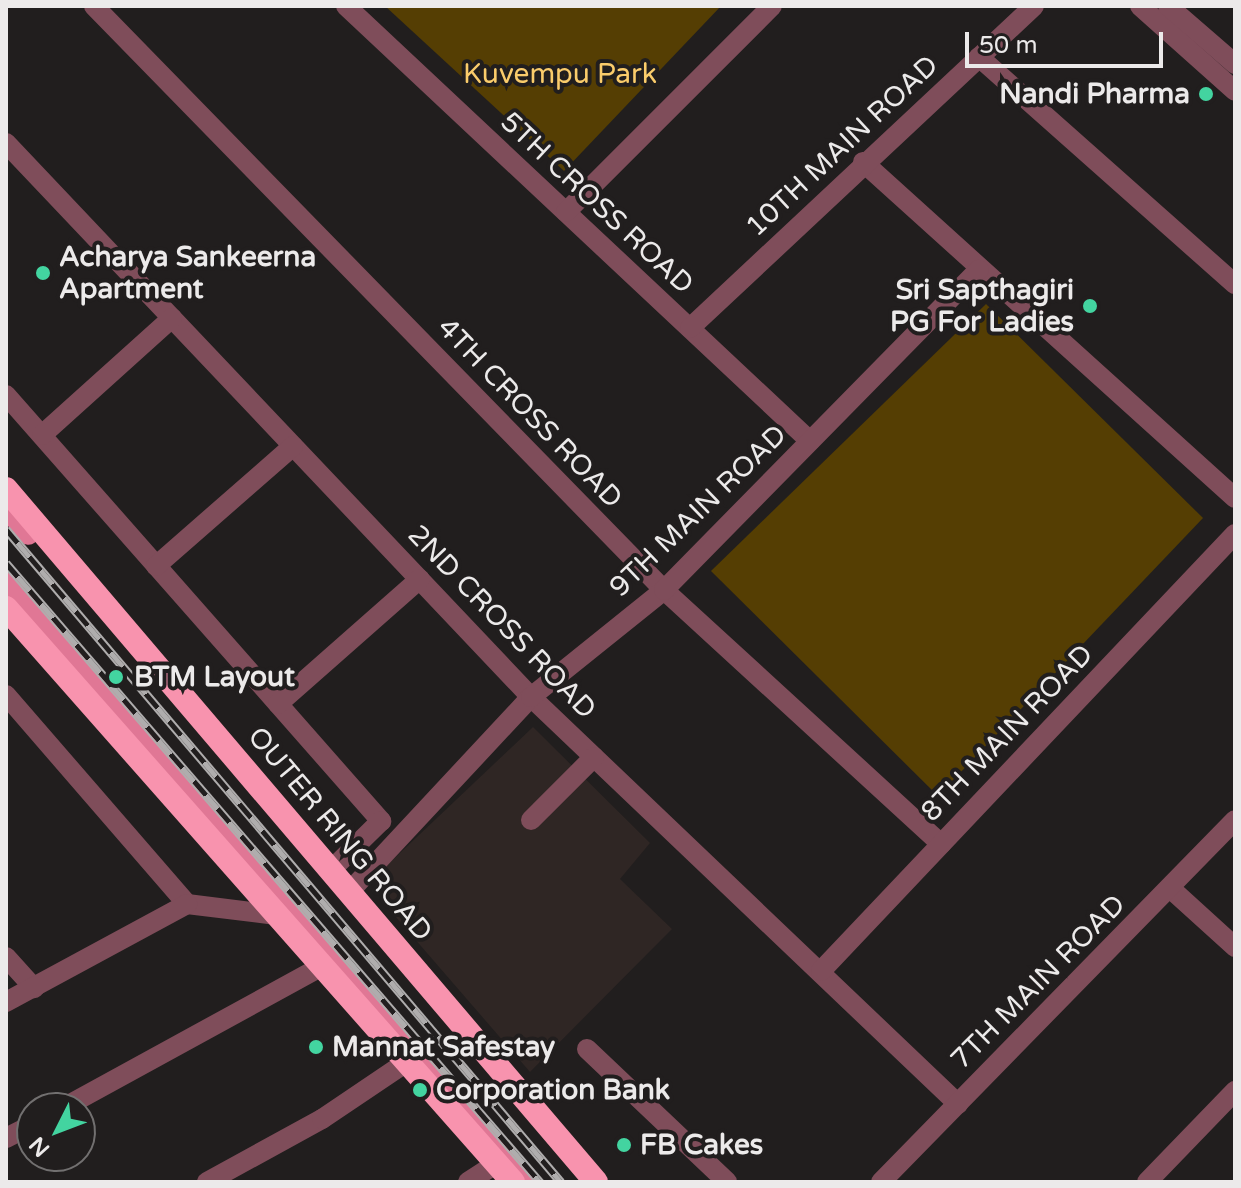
<!DOCTYPE html>
<style>
body{margin:0}
#map{position:relative;width:1241px;height:1188px;overflow:hidden;background:#211e1e;font-family:"Varela Round",sans-serif}
div>[style]{position:absolute}
.built>*{inset:0;background:#2f2624}
.green>*{inset:0;background:#553e03}
.minor>*{height:20px;margin:-10px;padding:0 10px;transform-origin:10px;border-radius:10px;background:#7f4d5a}
.major>*{height:20px;margin:-10px;padding:0 10px;transform-origin:10px;border-radius:10px;background:#e07795}
.highway>*{height:24px;margin:-12px;padding:0 12px;transform-origin:12px;border-radius:12px;background:#f893ae}
.rail>*{height:9px;margin-top:-4.5px;transform-origin:0;background:repeating-linear-gradient(90deg,#211e1e 0 18px,#afadad 0 36px);box-sizing:border-box;border-block:2px solid #afadad}
.dots>*{width:22px;height:22px;translate:-50% -50%;box-sizing:border-box;border:4px solid #211e1e;border-radius:50%}
span{translate:-50% -50%;white-space:nowrap;text-align:center;line-height:1.15;-webkit-text-stroke:8px #211e1e;paint-order:stroke}
.park-label{font-size:28px;color:#facc6b}
.poi-label{font-size:28px;color:#eceaea;font-weight:700}
.right{translate:-100% -50%;text-align:right}
.left{translate:0 -50%;text-align:left}
.street-label{font-size:28px;color:#eceaea}
.frame{position:absolute;inset:0;border:8px solid #eceaea;pointer-events:none}
.north{position:absolute;left:16px;top:1092px;width:80px;height:80px;box-sizing:border-box;background:#211e1e;border:2px solid #727070;border-radius:50%;rotate:228deg;font-size:22px;font-weight:700;line-height:32px;text-align:center;color:#eceaea}
.north::after{content:'';display:block;margin:auto;width:28px;height:36px;background:#43d4a0;clip-path:polygon(50% 0,100% 100%,50% 72%,0 100%)}
.scale{position:absolute;left:965px;top:32px;width:198px;height:36px;box-sizing:border-box;border:4px solid #eceaea;border-top:0;padding-left:10px;font-size:24px;line-height:28px;white-space:nowrap;color:#eceaea;-webkit-text-stroke:6px #211e1e;paint-order:stroke}
</style>
<div id="map">
<div class="built">
<div style="clip-path:polygon(533px 727px,650px 843px,620px 879px,672px 929px,530px 1072px,388px 908px,381px 871px)"></div>
</div>
<div class="green">
<div style="clip-path:polygon(385px 6px,721px 6px,564px 171px)"></div>
<div style="clip-path:polygon(986px 304px,1203px 518px,938px 796px,711px 571px)"></div>
</div>
<div class="minor">
<div style="left:94px;top:6px;width:816px;rotate:45.7deg"></div>
<div style="left:664px;top:590px;width:376px;rotate:42.5deg"></div>
<div style="left:346px;top:6px;width:636px;rotate:43.15deg"></div>
<div style="left:1140px;top:6px;width:127px;rotate:41.8deg"></div>
<div style="left:1168px;top:6px;width:89px;rotate:40.9deg"></div>
<div style="left:979px;top:57px;width:342px;rotate:41.6deg"></div>
<div style="left:6px;top:143px;width:763px;rotate:46.54deg"></div>
<div style="left:531px;top:697px;width:590px;rotate:43.63deg"></div>
<div style="left:863px;top:162px;width:501px;rotate:42.09deg"></div>
<div style="left:566px;top:212px;width:291px;rotate:-45deg"></div>
<div style="left:690px;top:328px;width:471px;rotate:-43.1deg"></div>
<div style="left:6px;top:395px;width:568px;rotate:48.64deg"></div>
<div style="left:381px;top:821px;width:69px;rotate:135.6deg"></div>
<div style="left:42px;top:435px;width:175px;rotate:-42deg"></div>
<div style="left:156px;top:566px;width:182px;rotate:-41.2deg"></div>
<div style="left:6px;top:695px;width:276px;rotate:49.1deg"></div>
<div style="left:187px;top:904px;width:90px;rotate:7deg"></div>
<div style="left:278px;top:704px;width:189px;rotate:-41.4deg"></div>
<div style="left:531px;top:820px;width:89px;rotate:-45deg"></div>
<div style="left:1170px;top:888px;width:88px;rotate:42.2deg"></div>
<div style="left:350px;top:891px;width:265px;rotate:-47deg"></div>
<div style="left:531px;top:697px;width:171px;rotate:-38.8deg"></div>
<div style="left:664px;top:590px;width:449px;rotate:-45.5deg"></div>
<div style="left:6px;top:957px;width:42px;rotate:47.9deg"></div>
<div style="left:821px;top:971px;width:602px;rotate:-46.55deg"></div>
<div style="left:6px;top:1002px;width:206px;rotate:-28.4deg"></div>
<div style="left:587px;top:1049px;width:193px;rotate:43.5deg"></div>
<div style="left:63px;top:1108px;width:295px;rotate:-28.7deg"></div>
<div style="left:6px;top:1138px;width:29px;rotate:-27deg"></div>
<div style="left:207px;top:1182px;width:131px;rotate:-28.7deg"></div>
<div style="left:322px;top:1119px;width:104px;rotate:-34deg"></div>
<div style="left:468px;top:1182px;width:35px;rotate:-33deg"></div>
<div style="left:881px;top:1182px;width:506px;rotate:-45.64deg"></div>
<div style="left:1147px;top:1182px;width:127px;rotate:-46deg"></div>
</div>
<div class="major">
<div style="left:6px;top:508px;width:35px;rotate:50deg"></div>
<div style="left:6px;top:582px;width:796px;rotate:48.92deg"></div>
</div>
<div class="highway">
<div style="left:6px;top:489px;width:910px;rotate:49.59deg"></div>
<div style="left:6px;top:608px;width:766px;rotate:48.55deg"></div>
</div>
<div class="rail">
<div style="left:6px;top:529px;width:857px;rotate:49.64deg"></div>
<div style="left:6px;top:563px;width:818px;rotate:49.22deg"></div>
</div>
<div class="dots">
<div style="left:1206px;top:94px;background:#43d4a0"></div>
<div style="left:43px;top:273px;background:#43d4a0"></div>
<div style="left:1090px;top:306px;background:#43d4a0"></div>
<div style="left:116px;top:677px;background:#43d4a0"></div>
<div style="left:316px;top:1047px;background:#43d4a0"></div>
<div style="left:420px;top:1090px;background:#43d4a0"></div>
<div style="left:624px;top:1145px;background:#43d4a0"></div>
</div>
<div class="park-label">
<span style="left:560px;top:74px">Kuvempu Park</span>
</div>
<div class="poi-label">
<span class="right" style="left:1190px;top:94px">Nandi Pharma</span>
<span class="left" style="left:59px;top:273px">Acharya Sankeerna<br>Apartment</span>
<span class="right" style="left:1074px;top:306px">Sri Sapthagiri<br>PG For Ladies</span>
<span class="left" style="left:134px;top:677px">BTM Layout</span>
<span class="left" style="left:332px;top:1047px">Mannat Safestay</span>
<span class="left" style="left:436px;top:1090px">Corporation Bank</span>
<span class="left" style="left:640px;top:1145px">FB Cakes</span>
</div>
<div class="street-label">
<span style="left:842px;top:146px;rotate:-43deg">10TH MAIN ROAD</span>
<span style="left:597px;top:203px;rotate:43deg">5TH CROSS ROAD</span>
<span style="left:530px;top:413px;rotate:46deg">4TH CROSS ROAD</span>
<span style="left:698px;top:511px;rotate:-44deg">9TH MAIN ROAD</span>
<span style="left:502px;top:622px;rotate:46deg">2ND CROSS ROAD</span>
<span style="left:1007px;top:733px;rotate:-46deg">8TH MAIN ROAD</span>
<span style="left:340px;top:834px;rotate:50deg">OUTER RING ROAD</span>
<span style="left:1038px;top:982px;rotate:-45deg">7TH MAIN ROAD</span>
</div>
<div class="frame"></div>
<div class="north">N</div>
<div class="scale">50 m</div>
</div>
